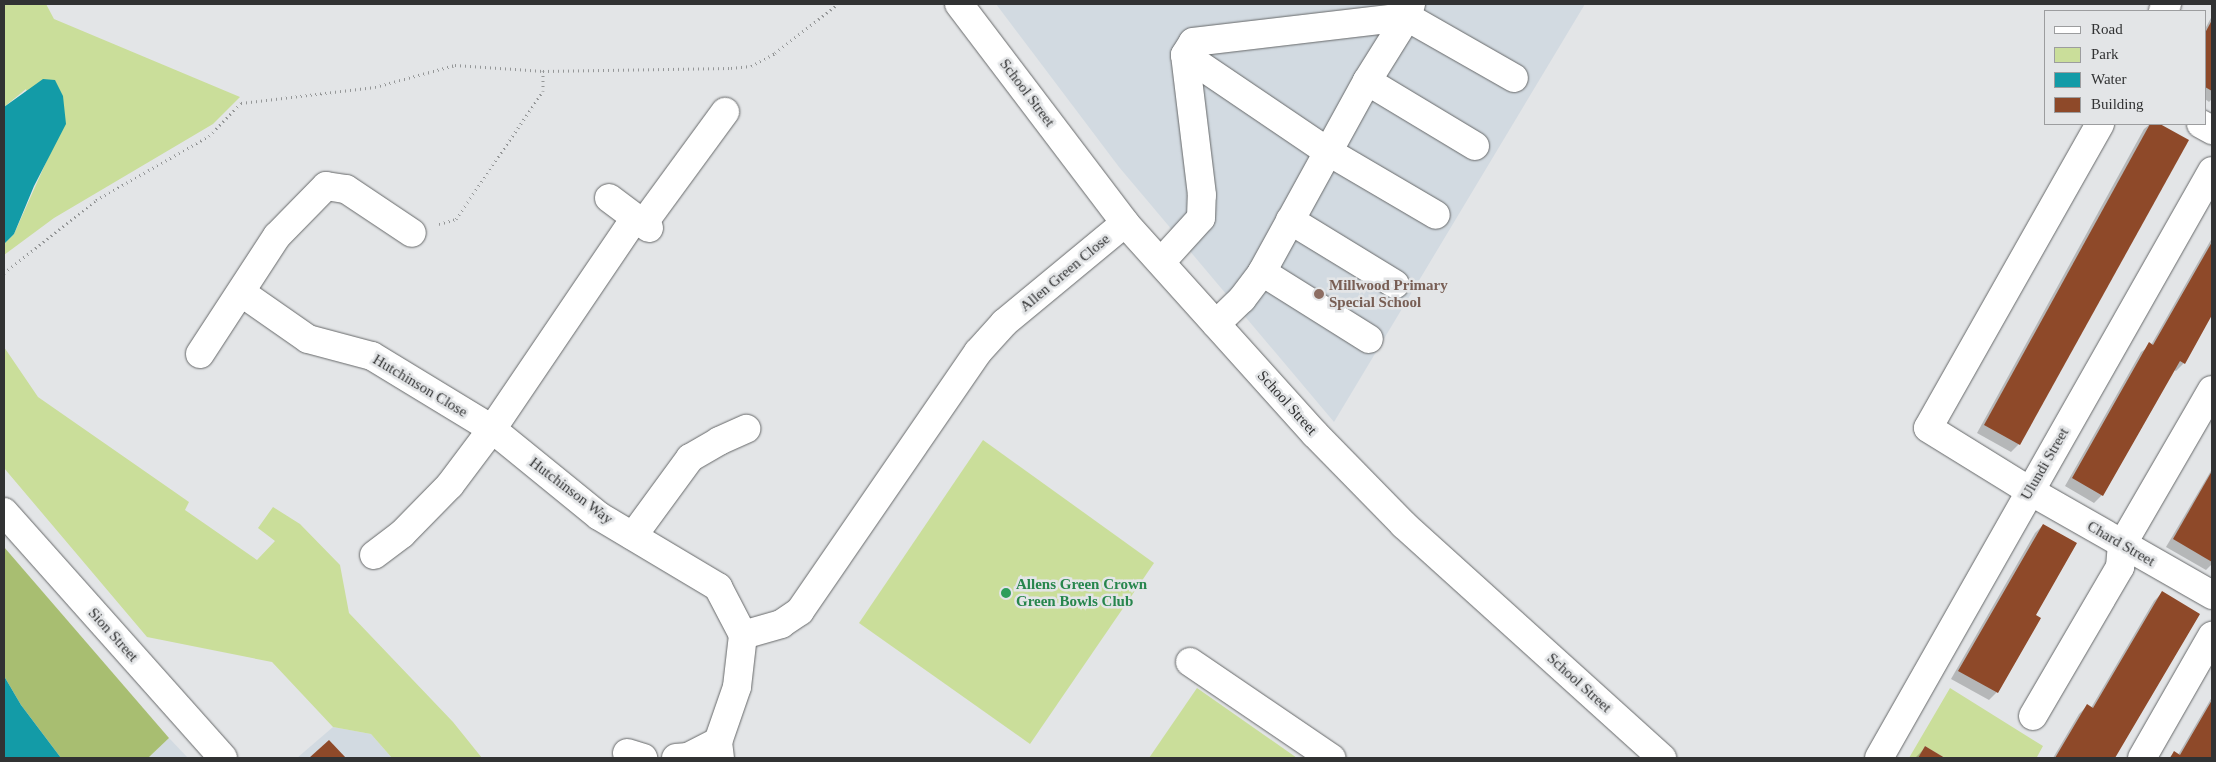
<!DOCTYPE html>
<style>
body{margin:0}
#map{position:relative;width:2216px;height:762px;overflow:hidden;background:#e3e5e7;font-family:Georgia,serif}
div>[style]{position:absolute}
.built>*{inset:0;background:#d2dae1}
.green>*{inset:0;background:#cade9a}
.forest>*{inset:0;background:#a8be71}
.water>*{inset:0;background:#139ba7}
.shadow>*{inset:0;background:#0003}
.building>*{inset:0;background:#8e4929}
.path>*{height:3px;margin-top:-1.5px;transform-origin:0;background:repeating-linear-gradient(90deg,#959798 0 1px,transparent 0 5px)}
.roads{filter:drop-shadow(0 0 1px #666869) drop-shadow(0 0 1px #666869)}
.minor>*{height:28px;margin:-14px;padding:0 14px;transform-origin:14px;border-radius:14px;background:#fff}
.dots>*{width:14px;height:14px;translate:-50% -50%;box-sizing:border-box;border:2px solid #e3e5e7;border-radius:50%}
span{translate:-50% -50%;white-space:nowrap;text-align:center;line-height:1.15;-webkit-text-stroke:5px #e3e5e7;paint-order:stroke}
.street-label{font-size:15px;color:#313233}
.education-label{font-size:15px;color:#785e54;font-weight:700}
.left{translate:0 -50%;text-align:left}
.leisure-label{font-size:15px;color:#27864d;font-weight:700}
.frame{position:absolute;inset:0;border:5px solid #313233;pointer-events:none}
.legend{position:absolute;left:2044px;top:10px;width:162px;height:115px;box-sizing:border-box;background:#e3e5e7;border:1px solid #9c9d9f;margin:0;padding:6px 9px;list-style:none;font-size:15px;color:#313233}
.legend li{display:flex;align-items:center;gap:10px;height:25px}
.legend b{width:25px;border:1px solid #9c9d9f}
</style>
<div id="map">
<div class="built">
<div style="clip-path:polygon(996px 4px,1585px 4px,1334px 422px,1119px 167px)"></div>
<div style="clip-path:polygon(333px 727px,371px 734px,392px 758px,297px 758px)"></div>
<div style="clip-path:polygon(169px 738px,188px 758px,148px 758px)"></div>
</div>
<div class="green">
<div style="clip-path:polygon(4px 4px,46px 4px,54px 19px,240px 97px,213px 124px,54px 218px,4px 255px,4px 244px,14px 234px,48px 158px,26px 89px,4px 107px)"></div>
<div style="clip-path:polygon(4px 347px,38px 397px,189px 502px,185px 510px,257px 560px,275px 541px,258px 528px,273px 507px,300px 524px,340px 565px,349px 613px,453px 722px,482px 758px,392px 758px,371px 734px,333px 727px,272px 662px,147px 637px,4px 468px)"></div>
<div style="clip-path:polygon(983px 440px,1154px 563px,1030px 744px,859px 623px)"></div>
<div style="clip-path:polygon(1197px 688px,1297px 758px,1149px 758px)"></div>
<div style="clip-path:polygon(1950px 688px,2043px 746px,2037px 757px,2039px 758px,1945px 758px,1925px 746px,1918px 758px,1909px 758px)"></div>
</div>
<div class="forest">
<div style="clip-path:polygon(4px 547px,169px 738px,148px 758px,61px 758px,21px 705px,4px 676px)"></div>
</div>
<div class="water">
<div style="clip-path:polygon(43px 79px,55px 80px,63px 96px,66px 124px,34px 186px,14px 234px,4px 244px,4px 107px)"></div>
<div style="clip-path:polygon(4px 676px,21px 705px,61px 758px,4px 758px)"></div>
</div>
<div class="shadow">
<div style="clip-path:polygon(2212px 16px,2212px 99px,2209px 102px,2205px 99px,2205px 29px)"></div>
<div style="clip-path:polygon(2150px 124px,2157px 124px,2187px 140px,2019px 444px,2011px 452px,1977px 433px,2144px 129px)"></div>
<div style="clip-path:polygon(2212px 238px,2212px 313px,2184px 363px,2176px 371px,2174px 370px,2102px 495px,2094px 503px,2065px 486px,2141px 352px,2151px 345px)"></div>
<div style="clip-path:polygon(2212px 469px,2212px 564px,2206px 570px,2166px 547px)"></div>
<div style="clip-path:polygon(2043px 525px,2035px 615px,1997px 692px,1989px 700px,1951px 679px,2035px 533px)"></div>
<div style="clip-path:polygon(2162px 593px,2199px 615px,2113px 758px,2053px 758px,2079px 714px,2087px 706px,2091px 708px,2154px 601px)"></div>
<div style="clip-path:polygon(2212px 697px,2212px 758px,2169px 758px,2174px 753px,2178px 755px)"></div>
<div style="clip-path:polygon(1925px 748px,1943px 758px,1915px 758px)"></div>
</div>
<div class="building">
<div style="clip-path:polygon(2212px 20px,2212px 91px,2205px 87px,2205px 33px)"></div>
<div style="clip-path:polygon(2150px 124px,2160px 124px,2189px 140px,2020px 445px,1984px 425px)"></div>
<div style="clip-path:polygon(2212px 242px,2212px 315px,2185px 364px,2180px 361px,2103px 496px,2072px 478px,2149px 342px,2153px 345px)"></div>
<div style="clip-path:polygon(2212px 471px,2212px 562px,2173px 539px)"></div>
<div style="clip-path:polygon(2043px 524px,2077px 543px,2036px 615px,2041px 618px,1998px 693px,1958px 671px)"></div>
<div style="clip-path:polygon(2162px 591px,2200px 614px,2115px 758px,2055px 758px,2087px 704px,2093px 708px)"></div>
<div style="clip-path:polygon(2212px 700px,2212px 758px,2170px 758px,2174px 751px,2180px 755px)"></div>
<div style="clip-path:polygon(329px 740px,346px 758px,309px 758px)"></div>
<div style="clip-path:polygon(1925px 746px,1945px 758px,1918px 758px)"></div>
</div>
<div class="path">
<div style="left:439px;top:224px;width:18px;rotate:-16deg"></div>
<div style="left:456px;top:219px;width:155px;rotate:-55.8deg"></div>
<div style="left:543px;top:91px;width:20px;rotate:-90deg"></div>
<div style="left:4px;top:273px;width:117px;rotate:-38.4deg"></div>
<div style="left:96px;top:200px;width:130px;rotate:-29.5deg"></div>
<div style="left:209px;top:136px;width:46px;rotate:-45.9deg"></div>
<div style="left:241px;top:103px;width:135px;rotate:-6.8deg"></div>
<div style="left:375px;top:87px;width:83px;rotate:-15.4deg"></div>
<div style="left:455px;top:65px;width:88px;rotate:3.9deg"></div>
<div style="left:543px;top:71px;width:188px;rotate:-0.9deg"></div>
<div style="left:731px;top:68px;width:20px;rotate:-6deg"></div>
<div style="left:751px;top:66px;width:27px;rotate:-28deg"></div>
<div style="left:775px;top:53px;width:80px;rotate:-37.9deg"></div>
</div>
<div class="roads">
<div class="minor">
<div style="left:959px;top:4px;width:275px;rotate:52.8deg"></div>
<div style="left:1125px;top:223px;width:284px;rotate:48deg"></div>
<div style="left:1315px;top:434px;width:127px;rotate:45.6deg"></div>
<div style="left:1404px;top:525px;width:348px;rotate:42.1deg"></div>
<div style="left:2163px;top:11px;width:8px;rotate:-60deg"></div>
<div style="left:1185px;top:55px;width:171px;rotate:34.1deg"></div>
<div style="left:1327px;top:151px;width:126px;rotate:30.4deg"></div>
<div style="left:1367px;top:81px;width:126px;rotate:31deg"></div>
<div style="left:2100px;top:124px;width:349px;rotate:119.5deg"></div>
<div style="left:1928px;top:428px;width:120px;rotate:31.7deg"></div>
<div style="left:2030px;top:491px;width:210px;rotate:29.7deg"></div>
<div style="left:2201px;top:124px;width:13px;rotate:29deg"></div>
<div style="left:609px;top:198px;width:50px;rotate:36.9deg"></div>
<div style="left:635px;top:218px;width:255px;rotate:124.1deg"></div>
<div style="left:492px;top:429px;width:138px;rotate:39.1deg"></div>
<div style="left:599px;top:516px;width:139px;rotate:30.8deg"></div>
<div style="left:718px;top:587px;width:54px;rotate:62.5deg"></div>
<div style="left:743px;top:635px;width:52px;rotate:96.6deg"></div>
<div style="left:737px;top:687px;width:58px;rotate:109.1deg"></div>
<div style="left:718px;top:742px;width:16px;rotate:83deg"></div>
<div style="left:1290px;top:220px;width:123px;rotate:31.4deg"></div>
<div style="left:643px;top:224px;width:139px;rotate:-53.8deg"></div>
<div style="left:1161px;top:262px;width:59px;rotate:-47.7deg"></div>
<div style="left:1201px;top:218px;width:23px;rotate:-88deg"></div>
<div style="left:1202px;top:195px;width:141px;rotate:-96.9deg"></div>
<div style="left:1185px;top:55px;width:15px;rotate:-58deg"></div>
<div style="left:1193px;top:42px;width:215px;rotate:-6.7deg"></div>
<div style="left:1407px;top:17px;width:14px;rotate:-73deg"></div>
<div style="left:1262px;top:272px;width:126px;rotate:32.1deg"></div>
<div style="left:242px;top:293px;width:80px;rotate:34.9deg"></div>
<div style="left:308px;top:339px;width:66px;rotate:14.9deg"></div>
<div style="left:372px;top:356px;width:140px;rotate:31.3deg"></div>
<div style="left:492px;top:429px;width:70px;rotate:126.9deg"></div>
<div style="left:450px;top:485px;width:69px;rotate:134.4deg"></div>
<div style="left:402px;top:534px;width:35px;rotate:143deg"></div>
<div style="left:1216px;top:324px;width:36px;rotate:-44deg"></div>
<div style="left:1242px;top:299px;width:34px;rotate:-53deg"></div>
<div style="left:1262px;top:272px;width:218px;rotate:-61.2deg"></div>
<div style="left:1367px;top:81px;width:75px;rotate:-58deg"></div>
<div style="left:1407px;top:17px;width:123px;rotate:29.7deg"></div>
<div style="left:200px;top:354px;width:141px;rotate:-56.9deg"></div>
<div style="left:277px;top:236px;width:70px;rotate:-45.6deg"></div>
<div style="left:326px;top:186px;width:20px;rotate:9deg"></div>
<div style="left:346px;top:189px;width:79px;rotate:33.7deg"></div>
<div style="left:4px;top:512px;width:329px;rotate:48.3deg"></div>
<div style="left:633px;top:536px;width:97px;rotate:-53.8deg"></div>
<div style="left:690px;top:458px;width:34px;rotate:-30deg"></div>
<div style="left:719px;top:441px;width:30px;rotate:-24deg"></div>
<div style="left:743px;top:635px;width:40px;rotate:-16deg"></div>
<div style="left:781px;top:624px;width:23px;rotate:-34deg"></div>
<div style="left:800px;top:611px;width:314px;rotate:-55.5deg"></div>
<div style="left:978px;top:352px;width:39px;rotate:-48deg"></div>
<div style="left:1004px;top:323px;width:157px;rotate:-39.6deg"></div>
<div style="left:1190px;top:662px;width:171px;rotate:34.2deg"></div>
<div style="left:2033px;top:716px;width:173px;rotate:-59.7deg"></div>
<div style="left:2120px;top:567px;width:22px;rotate:-85deg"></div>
<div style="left:2122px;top:545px;width:179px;rotate:-59.9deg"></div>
<div style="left:627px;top:753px;width:17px;rotate:17deg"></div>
<div style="left:676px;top:758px;width:12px;rotate:-5deg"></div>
<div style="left:688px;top:757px;width:34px;rotate:-27deg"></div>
<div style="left:1879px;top:758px;width:675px;rotate:-60.43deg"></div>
<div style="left:2142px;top:758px;width:141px;rotate:-60.2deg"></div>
</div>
</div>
<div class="dots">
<div style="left:1319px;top:294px;background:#8d6e63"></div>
<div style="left:1006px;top:593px;background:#2e9e5b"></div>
</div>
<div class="street-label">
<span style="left:1027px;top:93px;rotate:53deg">School Street</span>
<span style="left:1065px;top:273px;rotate:-40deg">Allen Green Close</span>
<span style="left:420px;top:386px;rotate:31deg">Hutchinson Close</span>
<span style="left:1287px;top:403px;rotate:48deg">School Street</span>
<span style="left:2045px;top:464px;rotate:-60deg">Ulundi Street</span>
<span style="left:571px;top:491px;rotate:37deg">Hutchinson Way</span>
<span style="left:2121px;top:544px;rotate:30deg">Chard Street</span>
<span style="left:113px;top:635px;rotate:48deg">Sion Street</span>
<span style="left:1579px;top:683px;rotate:42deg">School Street</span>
</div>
<div class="education-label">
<span class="left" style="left:1329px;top:294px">Millwood Primary<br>Special School</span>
</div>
<div class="leisure-label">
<span class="left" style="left:1016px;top:593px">Allens Green Crown<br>Green Bowls Club</span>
</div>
<div class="frame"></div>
<ul class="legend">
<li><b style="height:6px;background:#fff"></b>Road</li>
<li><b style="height:14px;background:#cade9a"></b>Park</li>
<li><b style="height:14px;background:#139ba7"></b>Water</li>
<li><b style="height:14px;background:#8e4929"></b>Building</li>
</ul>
</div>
